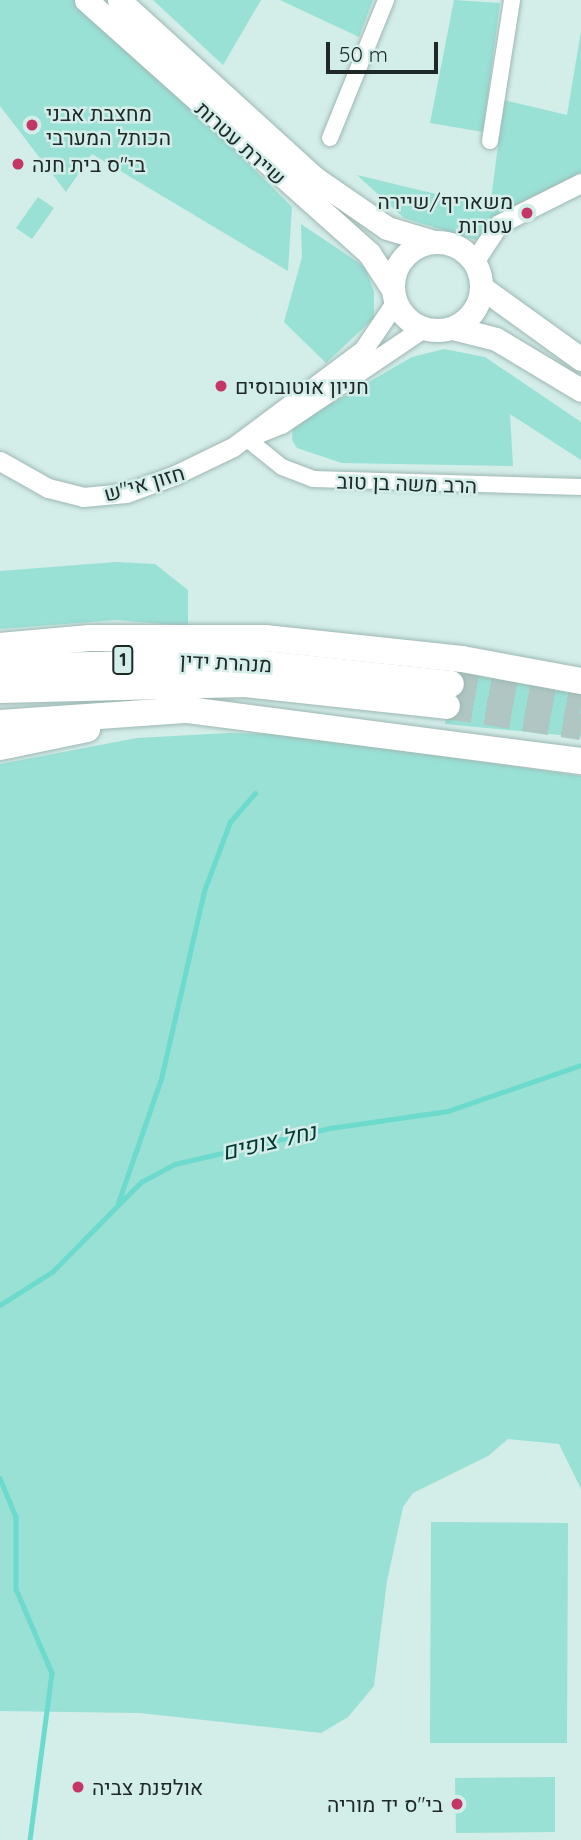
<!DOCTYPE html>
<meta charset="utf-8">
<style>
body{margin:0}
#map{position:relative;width:581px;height:1840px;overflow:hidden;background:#d3ede9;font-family:Quicksand,Heebo,sans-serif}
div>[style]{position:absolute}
.green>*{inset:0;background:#99e0d5}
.stream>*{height:4.5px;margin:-2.25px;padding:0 2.25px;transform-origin:2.25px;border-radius:2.25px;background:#6cdbcd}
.trunk-tunnel>*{height:26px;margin-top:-13px;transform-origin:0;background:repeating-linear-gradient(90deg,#afc6c2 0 26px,transparent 0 39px)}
.roads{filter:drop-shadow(0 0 2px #9eb7b3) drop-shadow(0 0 2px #9eb7b3)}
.minor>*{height:16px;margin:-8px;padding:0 8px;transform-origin:8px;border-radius:8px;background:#fff}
.tertiary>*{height:19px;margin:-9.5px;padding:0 9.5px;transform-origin:9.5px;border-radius:9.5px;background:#fff}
.secondary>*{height:23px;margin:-11.5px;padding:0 11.5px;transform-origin:11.5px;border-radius:11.5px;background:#fff}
.secondary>.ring{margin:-11.5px;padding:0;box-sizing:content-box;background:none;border:23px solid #fff;border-radius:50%}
.trunk>*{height:26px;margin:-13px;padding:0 13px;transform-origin:13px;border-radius:13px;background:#fff}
.dots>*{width:19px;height:19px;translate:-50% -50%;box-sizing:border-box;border:4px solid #d3ede9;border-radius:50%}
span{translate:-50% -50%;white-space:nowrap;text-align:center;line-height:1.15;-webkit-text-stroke:5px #d3ede9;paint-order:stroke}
.shield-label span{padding:2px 5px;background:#d3ede9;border:2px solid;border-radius:5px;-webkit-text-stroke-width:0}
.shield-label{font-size:19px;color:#1e2827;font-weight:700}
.poi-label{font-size:21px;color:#1e2827}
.left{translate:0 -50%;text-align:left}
.right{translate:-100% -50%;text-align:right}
.street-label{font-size:21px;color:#1e2827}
.water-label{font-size:23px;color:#003832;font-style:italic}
.scale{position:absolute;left:326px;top:42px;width:112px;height:32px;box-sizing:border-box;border:4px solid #1e2827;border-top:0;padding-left:9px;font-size:21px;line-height:24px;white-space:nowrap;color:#1e2827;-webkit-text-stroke:5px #d3ede9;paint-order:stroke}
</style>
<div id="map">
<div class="green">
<div style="clip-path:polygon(0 0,85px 0,292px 207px,288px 271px,92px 154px,66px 192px,0 106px)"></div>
<div style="clip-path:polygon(153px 0,261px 0,223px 65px)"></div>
<div style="clip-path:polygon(280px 0,373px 0,359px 37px)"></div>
<div style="clip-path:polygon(454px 0,500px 3px,483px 132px,430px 123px)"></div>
<div style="clip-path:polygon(581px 31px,581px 183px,522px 204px,476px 240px,404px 218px,357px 175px,490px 207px,504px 100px,567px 115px)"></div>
<div style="clip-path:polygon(38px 197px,54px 208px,32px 239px,16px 228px)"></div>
<div style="clip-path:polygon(301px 224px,365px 267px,374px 292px,374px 318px,326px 363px,284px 322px,302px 257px)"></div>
<div style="clip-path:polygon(444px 349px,485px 357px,581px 422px,581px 460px,510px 414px,513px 466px,342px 463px,297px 448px,292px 440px,293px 426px,412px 357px)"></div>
<div style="clip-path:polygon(116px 562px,155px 564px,188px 590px,188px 626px,116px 620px,0 629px,0 571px)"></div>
<div style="clip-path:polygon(458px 672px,581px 695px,581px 737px,445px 724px)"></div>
<div style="clip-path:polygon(229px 733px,295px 735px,581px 776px,581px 1489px,559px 1444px,508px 1439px,488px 1456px,413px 1493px,403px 1507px,387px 1581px,374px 1686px,348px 1717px,321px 1733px,140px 1713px,0 1711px,0 764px,137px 738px)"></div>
<div style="clip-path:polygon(431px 1522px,568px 1523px,567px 1743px,430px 1743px)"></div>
<div style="clip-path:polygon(555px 1777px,555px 1832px,456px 1833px,455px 1778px)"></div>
</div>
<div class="stream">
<div style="left:118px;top:1203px;width:131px;rotate:-70.9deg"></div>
<div style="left:161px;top:1079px;width:193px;rotate:-77.1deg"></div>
<div style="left:204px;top:891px;width:74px;rotate:-69.4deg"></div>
<div style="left:230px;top:822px;width:38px;rotate:-49deg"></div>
<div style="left:0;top:1305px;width:62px;rotate:-32.4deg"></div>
<div style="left:52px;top:1272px;width:127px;rotate:-45.3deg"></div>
<div style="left:141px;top:1182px;width:38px;rotate:-28deg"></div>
<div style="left:175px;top:1164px;width:159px;rotate:-13.1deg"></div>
<div style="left:330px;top:1128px;width:119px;rotate:-8.2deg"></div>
<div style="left:448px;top:1111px;width:141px;rotate:-19.1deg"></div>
<div style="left:0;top:1478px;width:42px;rotate:67.7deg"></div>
<div style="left:16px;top:1517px;width:72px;rotate:90deg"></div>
<div style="left:16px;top:1589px;width:91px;rotate:66.8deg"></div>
<div style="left:52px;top:1673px;width:168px;rotate:97.5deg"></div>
</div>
<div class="trunk-tunnel">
<div style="left:451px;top:684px;width:132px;rotate:10deg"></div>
<div style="left:447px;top:706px;width:136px;rotate:8.9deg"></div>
</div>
<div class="roads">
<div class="minor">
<div style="left:330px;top:138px;width:149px;rotate:-67.9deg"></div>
<div style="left:490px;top:141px;width:143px;rotate:-81.1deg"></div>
<div style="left:246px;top:438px;width:46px;rotate:38.9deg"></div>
<div style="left:282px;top:467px;width:33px;rotate:21deg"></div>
<div style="left:313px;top:479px;width:268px;rotate:1.7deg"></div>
</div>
<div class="tertiary">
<div style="left:474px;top:262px;width:45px;rotate:-56.7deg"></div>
<div style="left:499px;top:224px;width:92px;rotate:-26.6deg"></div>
<div style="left:251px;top:436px;width:32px;rotate:-22deg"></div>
<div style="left:281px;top:424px;width:170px;rotate:-34deg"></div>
<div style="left:0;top:461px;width:55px;rotate:29.4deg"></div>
<div style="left:48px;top:488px;width:36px;rotate:14deg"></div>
<div style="left:83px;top:497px;width:43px;rotate:-5.3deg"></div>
<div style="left:126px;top:493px;width:52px;rotate:-20.2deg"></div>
<div style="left:175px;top:475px;width:64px;rotate:-25.8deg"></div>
<div style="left:233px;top:447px;width:162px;rotate:-36.7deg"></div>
<div style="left:363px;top:350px;width:57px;rotate:-55.8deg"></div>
</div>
<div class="secondary">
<div style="left:86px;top:0;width:380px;rotate:41.8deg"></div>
<div style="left:369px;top:253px;width:42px;rotate:56.7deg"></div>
<div style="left:119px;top:0;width:266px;rotate:42.3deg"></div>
<div style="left:316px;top:179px;width:86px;rotate:34.6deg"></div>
<div style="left:387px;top:228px;width:49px;rotate:16.6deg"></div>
<div class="ring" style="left:393px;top:242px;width:65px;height:65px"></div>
<div style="left:481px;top:287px;width:123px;rotate:35.8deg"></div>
<div style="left:453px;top:328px;width:44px;rotate:14.3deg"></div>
<div style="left:496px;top:339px;width:99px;rotate:31deg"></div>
</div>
<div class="trunk">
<div style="left:0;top:646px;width:90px;rotate:-5.1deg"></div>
<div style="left:90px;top:638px;width:175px"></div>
<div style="left:265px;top:638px;width:198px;rotate:6.1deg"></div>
<div style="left:462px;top:659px;width:121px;rotate:10.5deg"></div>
<div style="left:0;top:667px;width:246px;rotate:-1.2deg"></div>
<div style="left:246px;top:662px;width:206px;rotate:6.1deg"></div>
<div style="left:0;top:690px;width:245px;rotate:-1.4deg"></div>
<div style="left:245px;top:684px;width:203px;rotate:6.2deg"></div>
<div style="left:0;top:723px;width:188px;rotate:-4deg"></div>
<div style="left:188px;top:710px;width:396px;rotate:7.4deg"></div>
<div style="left:0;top:747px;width:89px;rotate:-11.7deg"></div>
</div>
</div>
<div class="dots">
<div style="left:32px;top:125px;background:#c33666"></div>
<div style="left:18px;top:164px;background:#c33666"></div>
<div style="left:527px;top:213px;background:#c33666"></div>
<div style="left:221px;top:386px;background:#c33666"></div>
<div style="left:78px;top:1787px;background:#c33666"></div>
<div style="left:457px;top:1804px;background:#c33666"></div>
</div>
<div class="shield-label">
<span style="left:123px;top:660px">1</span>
</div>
<div class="poi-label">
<span class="left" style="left:46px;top:125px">מחצבת אבני<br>הכותל המערבי</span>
<span class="left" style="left:32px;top:164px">בי"ס בית חנה</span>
<span class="right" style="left:513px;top:213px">משאריף/שיירה<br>עטרות</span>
<span class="left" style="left:235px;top:386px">חניון אוטובוסים</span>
<span class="left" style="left:92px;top:1787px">אולפנת צביה</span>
<span class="right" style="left:443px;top:1804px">בי"ס יד מוריה</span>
</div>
<div class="street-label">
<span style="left:241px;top:143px;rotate:42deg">שיירת עטרות</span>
<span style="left:144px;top:483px;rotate:-16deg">חזון אי"ש</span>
<span style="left:407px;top:483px;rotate:2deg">הרב משה בן טוב</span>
<span style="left:226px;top:662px;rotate:3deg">מנהרת ידין</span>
</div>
<div class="water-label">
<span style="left:269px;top:1142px;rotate:-13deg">נחל צופים</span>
</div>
<div class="scale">50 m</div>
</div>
